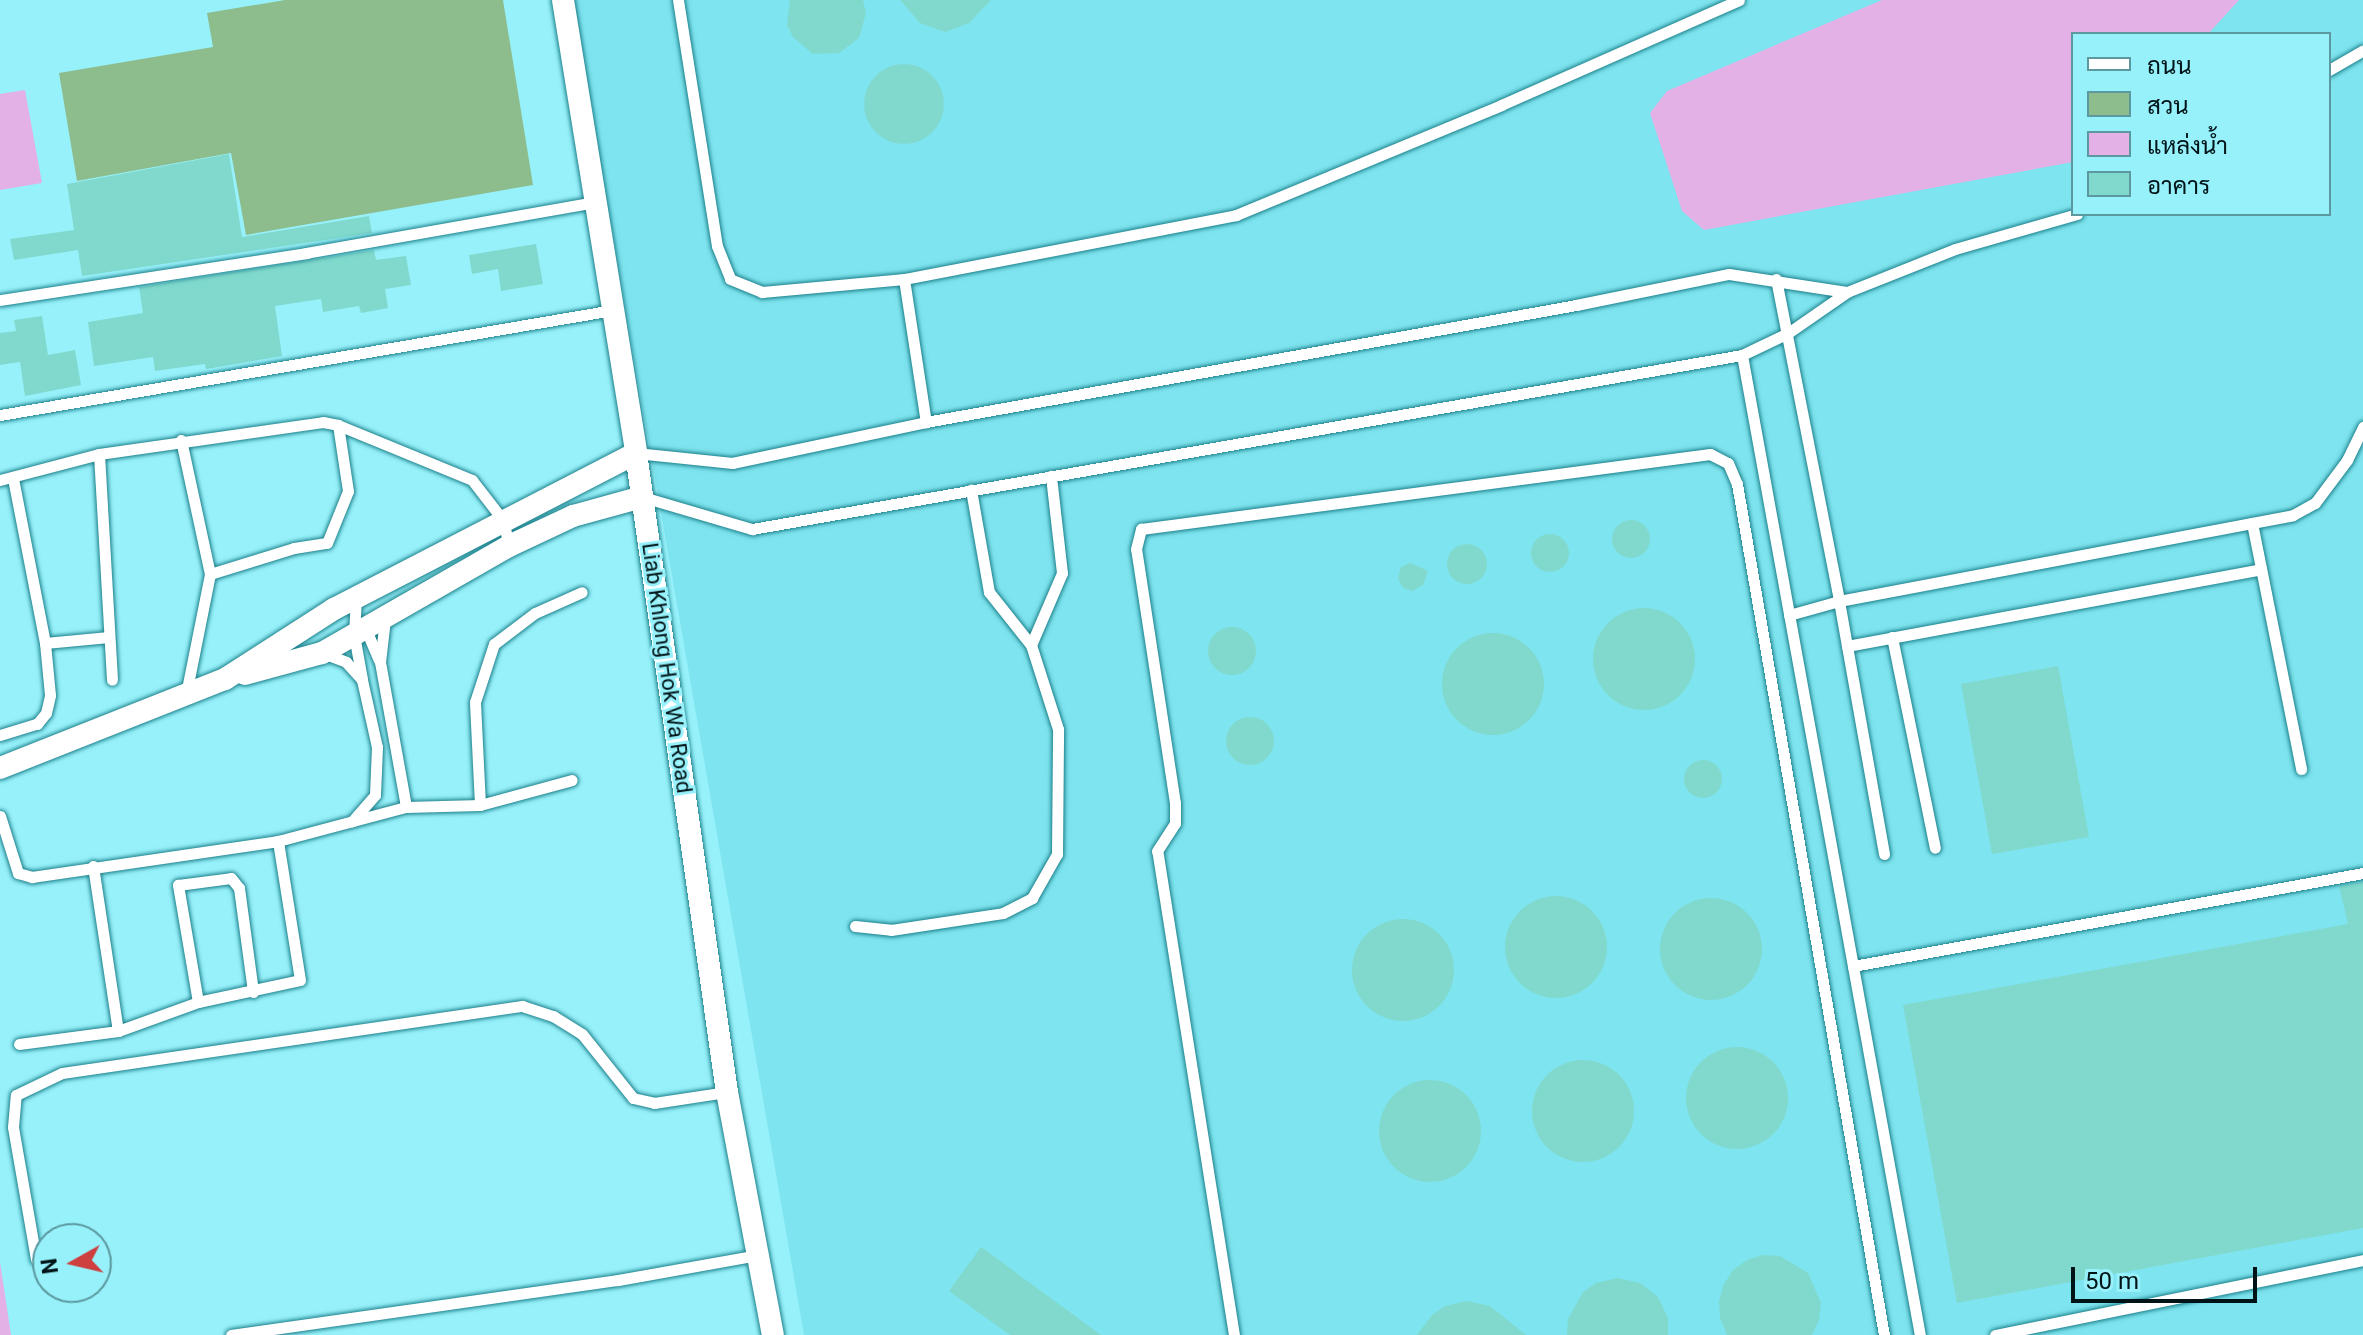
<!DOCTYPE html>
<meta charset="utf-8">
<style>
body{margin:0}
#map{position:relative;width:2363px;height:1335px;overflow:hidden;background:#97f1fb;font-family:Roboto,Sarabun,sans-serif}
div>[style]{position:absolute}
.built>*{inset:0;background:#7ee4ef}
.green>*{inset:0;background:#8dbd8d}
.water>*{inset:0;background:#e4b1e7}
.building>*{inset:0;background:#81d9cd}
.round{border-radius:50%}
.roads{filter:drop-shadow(0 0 2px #1c808a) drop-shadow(0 0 2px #1c808a)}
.service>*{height:11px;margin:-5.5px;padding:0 5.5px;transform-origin:5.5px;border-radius:5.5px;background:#fff}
.minor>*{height:22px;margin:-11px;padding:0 11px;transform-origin:11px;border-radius:11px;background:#fff}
span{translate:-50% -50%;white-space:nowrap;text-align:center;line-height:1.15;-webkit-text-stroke:6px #97f1fb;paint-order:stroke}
.street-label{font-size:22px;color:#001316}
.legend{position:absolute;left:2071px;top:32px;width:260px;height:184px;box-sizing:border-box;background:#97f1fb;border:2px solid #5b989f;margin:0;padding:10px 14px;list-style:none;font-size:24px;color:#001316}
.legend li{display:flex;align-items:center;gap:16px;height:40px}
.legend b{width:40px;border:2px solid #5b989f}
.north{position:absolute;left:32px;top:1223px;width:80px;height:80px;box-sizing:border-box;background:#97f1fb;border:2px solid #5b989f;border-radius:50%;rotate:262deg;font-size:22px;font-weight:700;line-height:32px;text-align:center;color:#001316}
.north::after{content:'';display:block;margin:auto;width:28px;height:36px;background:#ce3f40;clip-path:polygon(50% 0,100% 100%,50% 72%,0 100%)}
.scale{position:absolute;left:2071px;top:1267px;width:186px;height:36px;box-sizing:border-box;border:4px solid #001316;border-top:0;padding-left:10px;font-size:24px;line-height:28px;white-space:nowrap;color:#001316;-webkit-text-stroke:6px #97f1fb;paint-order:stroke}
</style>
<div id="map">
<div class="built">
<div style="clip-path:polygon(evenodd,572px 0,2363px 0,2363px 1335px,804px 1335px,572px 0,2073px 34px,2329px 34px,2329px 214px,2073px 214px,2073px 34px)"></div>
</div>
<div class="green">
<div style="clip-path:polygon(285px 0,503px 0,533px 185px,246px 235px,231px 153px,77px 181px,59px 73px,213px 47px,207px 13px)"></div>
</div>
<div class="water">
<div style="clip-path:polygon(1882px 0,2239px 0,2208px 34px,2073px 34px,2073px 162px,1704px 230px,1682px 211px,1650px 113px,1667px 91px)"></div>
<div style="clip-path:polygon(25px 90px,42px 183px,0 190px,0 94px)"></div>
<div style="clip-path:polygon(0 1262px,11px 1335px,0 1335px)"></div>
</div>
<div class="building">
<div style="clip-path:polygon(790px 0,863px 0,866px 13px,859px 38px,839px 53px,813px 54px,793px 37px,787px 25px)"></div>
<div style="clip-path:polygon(900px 0,991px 0,969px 23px,945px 32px,920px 23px)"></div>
<div class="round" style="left:864px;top:64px;width:80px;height:80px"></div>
<div style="clip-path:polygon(229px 154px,242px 237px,369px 216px,372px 233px,82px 276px,78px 250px,14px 260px,10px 239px,74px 230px,67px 184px)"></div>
<div style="clip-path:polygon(536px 244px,543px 284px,501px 291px,498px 269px,472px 274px,469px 255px)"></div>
<div style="clip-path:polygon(374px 250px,376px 260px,406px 256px,411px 285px,385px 289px,388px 308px,361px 313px,359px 306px,323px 312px,321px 299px,275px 306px,282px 356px,206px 369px,205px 364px,155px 371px,153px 357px,94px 366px,88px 322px,143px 313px,139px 287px)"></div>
<div style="clip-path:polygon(42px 316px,48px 355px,75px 350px,81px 385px,25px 396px,20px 362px,0 365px,0 333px,16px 331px,14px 320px)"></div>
<div class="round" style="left:1612px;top:520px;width:38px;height:38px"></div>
<div class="round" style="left:1531px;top:534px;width:38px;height:38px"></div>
<div class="round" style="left:1447px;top:544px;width:40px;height:40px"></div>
<div style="clip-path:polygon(1410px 563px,1428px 571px,1423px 585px,1412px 591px,1403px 588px,1398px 579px,1401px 567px)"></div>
<div class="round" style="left:1593px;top:608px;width:102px;height:102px"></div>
<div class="round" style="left:1208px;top:627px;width:48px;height:48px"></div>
<div class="round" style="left:1442px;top:633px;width:102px;height:102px"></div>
<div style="clip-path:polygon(2058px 666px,2089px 837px,1992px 854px,1961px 684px)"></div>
<div class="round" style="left:1226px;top:717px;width:48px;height:48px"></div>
<div class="round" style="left:1684px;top:760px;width:38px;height:38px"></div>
<div style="clip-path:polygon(2363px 882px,2363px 1228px,1957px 1303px,1903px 1005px,2348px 924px,2339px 886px)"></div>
<div class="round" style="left:1505px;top:896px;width:102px;height:102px"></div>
<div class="round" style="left:1660px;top:898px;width:102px;height:102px"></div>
<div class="round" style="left:1352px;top:919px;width:102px;height:102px"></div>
<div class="round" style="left:1686px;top:1047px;width:102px;height:102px"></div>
<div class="round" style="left:1532px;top:1060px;width:102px;height:102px"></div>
<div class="round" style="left:1379px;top:1080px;width:102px;height:102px"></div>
<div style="clip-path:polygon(981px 1247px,1101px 1335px,1010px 1335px,949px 1291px)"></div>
<div style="clip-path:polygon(1763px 1255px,1780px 1256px,1808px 1273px,1821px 1303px,1819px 1320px,1812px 1335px,1727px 1335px,1720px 1318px,1719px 1301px,1724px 1284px,1733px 1270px,1747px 1260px)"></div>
<div style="clip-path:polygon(1618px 1278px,1640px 1283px,1658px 1297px,1668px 1318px,1668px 1335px,1567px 1335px,1568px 1319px,1583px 1292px,1596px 1283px)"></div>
<div style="clip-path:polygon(1467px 1301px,1490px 1306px,1526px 1335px,1417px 1335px,1432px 1315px,1445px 1306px)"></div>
</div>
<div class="roads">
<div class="service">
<div style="left:678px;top:0;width:249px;rotate:81deg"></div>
<div style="left:717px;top:246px;width:35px;rotate:68deg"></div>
<div style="left:730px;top:279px;width:35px;rotate:22deg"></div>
<div style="left:762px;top:292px;width:143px;rotate:-5.2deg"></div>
<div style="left:904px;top:279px;width:338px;rotate:-10.9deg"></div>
<div style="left:1236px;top:215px;width:287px;rotate:-22.5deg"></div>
<div style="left:1501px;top:105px;width:260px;rotate:-23.8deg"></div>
<div style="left:2329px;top:70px;width:39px;rotate:-30deg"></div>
<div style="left:904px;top:279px;width:145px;rotate:81.3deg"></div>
<div style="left:1776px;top:279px;width:328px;rotate:78.9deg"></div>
<div style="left:1839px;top:601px;width:462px;rotate:-10.7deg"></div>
<div style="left:2293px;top:515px;width:25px;rotate:-29deg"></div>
<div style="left:2315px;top:503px;width:54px;rotate:-53.3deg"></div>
<div style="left:2347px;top:460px;width:37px;rotate:-64deg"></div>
<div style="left:0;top:300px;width:310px;rotate:-8.7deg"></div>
<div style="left:306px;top:253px;width:294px;rotate:-10deg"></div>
<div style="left:1742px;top:355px;width:996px;rotate:79.71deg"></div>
<div style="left:0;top:415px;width:622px;rotate:-9.72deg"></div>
<div style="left:181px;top:440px;width:137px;rotate:77.8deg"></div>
<div style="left:210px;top:574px;width:122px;rotate:101.3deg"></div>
<div style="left:636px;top:453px;width:97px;rotate:5.9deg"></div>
<div style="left:732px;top:463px;width:198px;rotate:-11.9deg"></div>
<div style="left:926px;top:422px;width:660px;rotate:-10.2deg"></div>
<div style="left:1576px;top:305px;width:156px;rotate:-11.5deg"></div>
<div style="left:1729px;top:274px;width:119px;rotate:8.7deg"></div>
<div style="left:99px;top:454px;width:226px;rotate:86.7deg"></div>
<div style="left:0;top:480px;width:102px;rotate:-14.7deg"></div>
<div style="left:99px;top:454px;width:226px;rotate:-8.1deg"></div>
<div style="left:323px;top:422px;width:15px;rotate:11deg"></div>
<div style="left:338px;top:425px;width:145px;rotate:22.3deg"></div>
<div style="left:472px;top:480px;width:51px;rotate:52.2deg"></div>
<div style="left:503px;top:520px;width:27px;rotate:77deg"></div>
<div style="left:643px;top:497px;width:114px;rotate:16.4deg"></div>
<div style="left:752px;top:529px;width:1005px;rotate:-9.97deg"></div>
<div style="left:1742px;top:355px;width:51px;rotate:-25.6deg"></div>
<div style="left:1788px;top:333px;width:72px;rotate:-34.8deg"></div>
<div style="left:1847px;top:292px;width:116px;rotate:-21.7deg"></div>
<div style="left:1955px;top:249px;width:127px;rotate:-16deg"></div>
<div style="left:2252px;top:523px;width:251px;rotate:78.7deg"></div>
<div style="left:210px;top:574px;width:88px;rotate:-17.2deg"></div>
<div style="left:294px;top:548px;width:33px;rotate:-9deg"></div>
<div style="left:327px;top:543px;width:56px;rotate:-68deg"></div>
<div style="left:348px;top:491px;width:67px;rotate:-98.6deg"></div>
<div style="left:356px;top:597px;width:38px;rotate:93deg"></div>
<div style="left:354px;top:635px;width:45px;rotate:79.7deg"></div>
<div style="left:1789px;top:615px;width:52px;rotate:-15.6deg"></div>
<div style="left:1839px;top:601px;width:257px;rotate:79.9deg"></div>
<div style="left:385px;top:619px;width:43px;rotate:96.6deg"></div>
<div style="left:380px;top:662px;width:147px;rotate:79.8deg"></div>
<div style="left:364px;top:625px;width:38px;rotate:67deg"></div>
<div style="left:1892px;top:637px;width:215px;rotate:78.5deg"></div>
<div style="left:45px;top:643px;width:64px;rotate:-5.4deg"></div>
<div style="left:1031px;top:645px;width:78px;rotate:-66.7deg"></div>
<div style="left:1062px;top:573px;width:98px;rotate:-96.5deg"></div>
<div style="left:1847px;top:646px;width:421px;rotate:-10.5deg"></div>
<div style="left:323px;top:653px;width:25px;rotate:21deg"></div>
<div style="left:346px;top:662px;width:24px;rotate:48deg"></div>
<div style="left:362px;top:680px;width:69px;rotate:77.4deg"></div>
<div style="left:377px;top:747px;width:48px;rotate:92.4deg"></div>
<div style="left:375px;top:795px;width:35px;rotate:131deg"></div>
<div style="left:0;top:735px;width:39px;rotate:-17deg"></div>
<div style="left:37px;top:724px;width:14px;rotate:-51deg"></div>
<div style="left:46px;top:713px;width:18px;rotate:-77deg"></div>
<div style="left:50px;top:695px;width:52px;rotate:-95.5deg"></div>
<div style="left:45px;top:643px;width:168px;rotate:-101deg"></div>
<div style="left:480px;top:805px;width:103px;rotate:-92.8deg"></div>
<div style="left:475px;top:702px;width:61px;rotate:-71.9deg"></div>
<div style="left:494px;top:644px;width:51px;rotate:-37.1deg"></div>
<div style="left:535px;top:613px;width:51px;rotate:-24.1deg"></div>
<div style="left:0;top:816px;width:60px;rotate:72.5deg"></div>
<div style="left:18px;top:873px;width:15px;rotate:16deg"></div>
<div style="left:32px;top:877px;width:249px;rotate:-8.3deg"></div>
<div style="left:278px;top:841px;width:132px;rotate:-14.9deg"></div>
<div style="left:406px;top:807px;width:74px;rotate:-1.5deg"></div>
<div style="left:480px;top:805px;width:95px;rotate:-15.2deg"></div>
<div style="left:93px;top:866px;width:167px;rotate:81.4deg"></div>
<div style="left:855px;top:926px;width:36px;rotate:6deg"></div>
<div style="left:891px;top:930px;width:113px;rotate:-8.6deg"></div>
<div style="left:1003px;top:913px;width:33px;rotate:-27deg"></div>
<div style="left:1032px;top:898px;width:51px;rotate:-60.4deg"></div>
<div style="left:1057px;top:854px;width:125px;rotate:-89.5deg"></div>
<div style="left:1058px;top:729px;width:88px;rotate:-107.8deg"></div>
<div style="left:1031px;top:645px;width:68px;rotate:-128.4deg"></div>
<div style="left:989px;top:592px;width:104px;rotate:-100deg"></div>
<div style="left:1853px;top:966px;width:518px;rotate:-10.33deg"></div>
<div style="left:198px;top:1002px;width:119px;rotate:-99.7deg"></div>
<div style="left:178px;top:885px;width:53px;rotate:-7.5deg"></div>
<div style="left:231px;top:878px;width:13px;rotate:51deg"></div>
<div style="left:239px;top:888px;width:105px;rotate:82.3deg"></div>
<div style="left:19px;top:1044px;width:100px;rotate:-7.5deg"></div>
<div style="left:118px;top:1031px;width:85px;rotate:-19.9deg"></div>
<div style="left:198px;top:1002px;width:104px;rotate:-12.2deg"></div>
<div style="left:300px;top:980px;width:141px;rotate:-99deg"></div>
<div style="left:36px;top:1259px;width:134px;rotate:-99.9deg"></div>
<div style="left:13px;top:1127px;width:32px;rotate:-85deg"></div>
<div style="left:16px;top:1095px;width:51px;rotate:-25.6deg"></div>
<div style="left:62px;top:1073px;width:465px;rotate:-8.3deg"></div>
<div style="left:522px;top:1006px;width:33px;rotate:18deg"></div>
<div style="left:553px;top:1016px;width:34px;rotate:32deg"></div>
<div style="left:582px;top:1034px;width:82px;rotate:51.4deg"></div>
<div style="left:633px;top:1098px;width:22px;rotate:13deg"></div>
<div style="left:654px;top:1103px;width:74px;rotate:-8.6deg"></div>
<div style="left:231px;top:1335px;width:391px;rotate:-8.1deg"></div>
<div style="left:618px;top:1280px;width:143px;rotate:-10.1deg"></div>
<div style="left:1234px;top:1335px;width:490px;rotate:-99deg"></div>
<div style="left:1157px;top:851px;width:33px;rotate:-57deg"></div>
<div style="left:1175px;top:823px;width:20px;rotate:-90deg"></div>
<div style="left:1175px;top:803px;width:257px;rotate:-98.7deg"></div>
<div style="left:1136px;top:549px;width:21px;rotate:-76deg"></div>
<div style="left:1141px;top:529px;width:574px;rotate:-7.51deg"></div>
<div style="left:1710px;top:454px;width:20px;rotate:27deg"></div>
<div style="left:1728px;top:463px;width:23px;rotate:67deg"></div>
<div style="left:1737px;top:484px;width:864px;rotate:80.2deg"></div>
<div style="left:1995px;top:1335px;width:376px;rotate:-11.5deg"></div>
</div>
<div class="minor">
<div style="left:563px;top:0;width:459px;rotate:80.8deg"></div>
<div style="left:636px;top:453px;width:645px;rotate:81.9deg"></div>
<div style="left:727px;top:1092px;width:247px;rotate:79.3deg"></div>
<div style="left:245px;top:674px;width:80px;rotate:-15.3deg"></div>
<div style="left:322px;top:653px;width:215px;rotate:-29.8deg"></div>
<div style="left:509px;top:546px;width:71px;rotate:-25.1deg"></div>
<div style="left:573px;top:516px;width:72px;rotate:-15.4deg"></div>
<div style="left:0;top:768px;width:242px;rotate:-21.6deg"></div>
<div style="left:225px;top:679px;width:130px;rotate:-32.7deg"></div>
<div style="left:334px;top:609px;width:340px;rotate:-27.3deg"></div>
</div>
</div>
<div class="street-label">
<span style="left:667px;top:668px;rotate:82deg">Liab Khlong Hok Wa Road</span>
</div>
<ul class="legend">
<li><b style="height:10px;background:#fff"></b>ถนน</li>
<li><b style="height:22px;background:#8dbd8d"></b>สวน</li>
<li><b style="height:22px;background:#e4b1e7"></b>แหล่งน้ำ</li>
<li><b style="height:22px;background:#81d9cd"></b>อาคาร</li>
</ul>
<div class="north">N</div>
<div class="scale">50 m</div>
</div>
